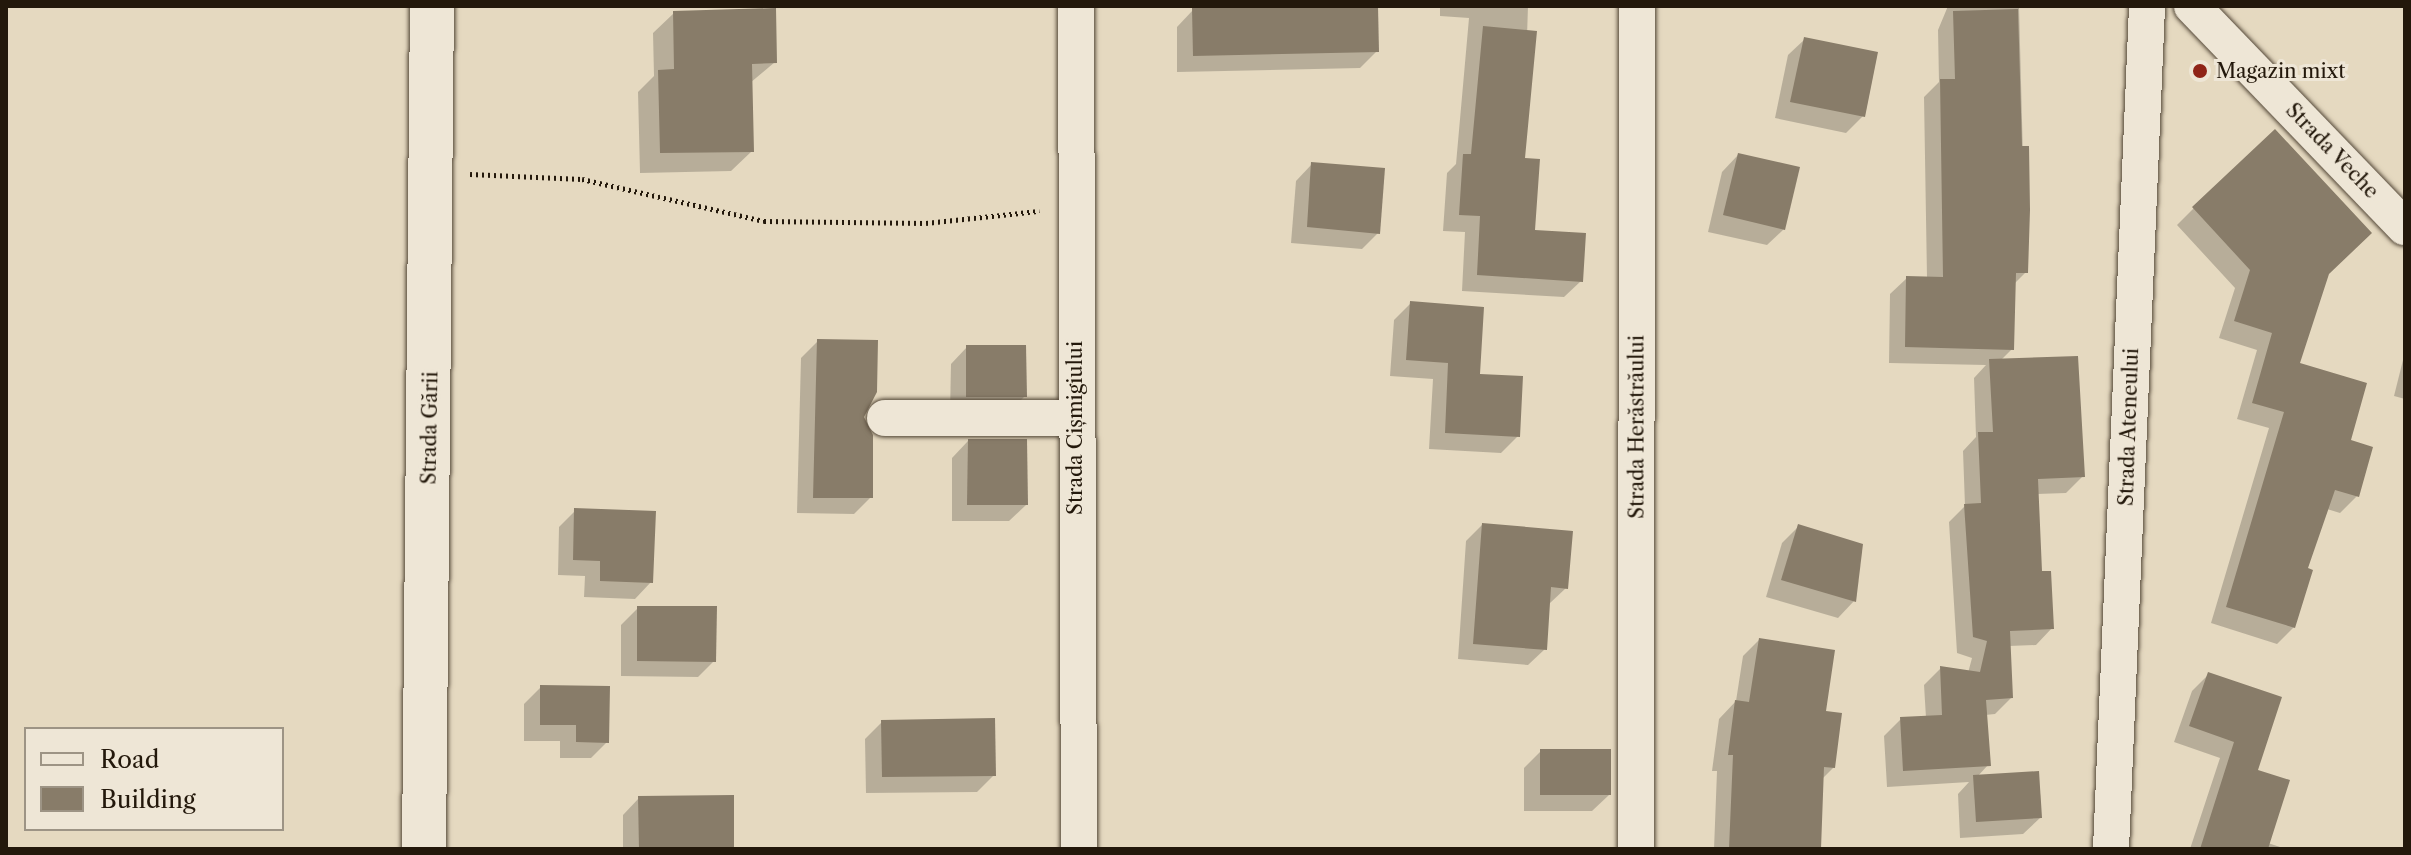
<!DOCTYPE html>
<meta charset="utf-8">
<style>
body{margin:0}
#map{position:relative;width:2411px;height:855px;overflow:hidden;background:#e5d9c0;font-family:"Libre Caslon Text",serif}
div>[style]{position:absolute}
.shadow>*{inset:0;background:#0003}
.building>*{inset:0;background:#887c69}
.path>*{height:5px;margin-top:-2.5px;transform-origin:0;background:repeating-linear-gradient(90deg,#23180b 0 2px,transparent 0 6px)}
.roads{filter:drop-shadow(0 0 2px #544838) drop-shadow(0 0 2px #544838)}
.street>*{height:36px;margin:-18px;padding:0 18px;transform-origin:18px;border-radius:18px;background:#eee6d6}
.secondary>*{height:44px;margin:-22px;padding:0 22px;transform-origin:22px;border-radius:22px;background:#eee6d6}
.dots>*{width:22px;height:22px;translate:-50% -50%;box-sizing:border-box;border:4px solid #eee6d6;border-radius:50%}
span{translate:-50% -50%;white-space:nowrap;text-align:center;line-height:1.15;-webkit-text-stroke:6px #eee6d6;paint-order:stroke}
.poi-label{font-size:20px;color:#23180b}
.left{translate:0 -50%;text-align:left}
.street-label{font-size:20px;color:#23180b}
.frame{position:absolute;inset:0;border:8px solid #23180b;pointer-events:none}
.legend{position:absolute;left:24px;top:727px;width:260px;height:104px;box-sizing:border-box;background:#eee6d6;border:2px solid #9d9485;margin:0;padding:10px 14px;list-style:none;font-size:24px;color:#23180b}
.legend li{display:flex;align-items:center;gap:16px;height:40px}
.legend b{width:40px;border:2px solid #9d9485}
</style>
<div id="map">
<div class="shadow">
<div style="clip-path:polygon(1440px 6px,1528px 6px,1523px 160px,1532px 232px,1581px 281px,1564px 297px,1462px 291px,1465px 232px,1443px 231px,1447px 173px,1456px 164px,1469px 18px,1440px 16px)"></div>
<div style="clip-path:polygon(1948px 6px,2019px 6px,2026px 272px,2014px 284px,2012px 349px,2000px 361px,2083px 476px,2066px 493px,2037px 494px,2040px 573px,2052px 628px,2036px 645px,2009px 646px,2011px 698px,1995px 714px,1985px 715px,1988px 765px,1977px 777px,2040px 818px,2023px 834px,1960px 838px,1958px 794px,1969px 782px,1887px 787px,1884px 736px,1901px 719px,1926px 718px,1924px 685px,1941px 668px,1968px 673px,1972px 658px,1957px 653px,1949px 522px,1965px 506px,1963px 451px,1976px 437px,1974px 378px,1986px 365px,1889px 363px,1890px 294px,1907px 278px,1927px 278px,1924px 97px,1939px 82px,1938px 30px)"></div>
<div style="clip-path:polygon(1193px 10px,1377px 51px,1360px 68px,1177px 72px,1177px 27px)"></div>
<div style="clip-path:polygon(674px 13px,775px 62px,750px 83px,752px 151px,731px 171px,640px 173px,638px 92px,654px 76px,653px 33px)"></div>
<div style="clip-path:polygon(1805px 39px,1863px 116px,1846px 133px,1775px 118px,1788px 55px)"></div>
<div style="clip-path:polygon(1738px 155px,1784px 229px,1767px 245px,1708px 232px,1722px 172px)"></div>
<div style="clip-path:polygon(1312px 164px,1378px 233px,1362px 249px,1291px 243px,1296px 181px)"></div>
<div style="clip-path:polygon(2194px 208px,2327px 274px,2298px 365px,2348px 442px,2371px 448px,2357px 496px,2340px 513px,2327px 509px,2305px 570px,2294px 627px,2277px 644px,2211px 623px,2269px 428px,2237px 419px,2257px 350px,2219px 338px,2235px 288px,2177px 225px)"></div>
<div style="clip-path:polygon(1411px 303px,1477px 376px,1518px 436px,1501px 453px,1429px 449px,1433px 379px,1390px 376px,1394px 320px)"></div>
<div style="clip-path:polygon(818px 341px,862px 417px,871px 497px,854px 514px,797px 513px,801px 358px)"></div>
<div style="clip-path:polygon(967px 347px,1025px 396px,1008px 413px,950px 413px,951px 364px)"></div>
<div style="clip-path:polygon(2405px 352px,2405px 399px,2394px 396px)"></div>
<div style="clip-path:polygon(968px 441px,1026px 505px,1009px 521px,952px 521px,952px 458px)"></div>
<div style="clip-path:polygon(575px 511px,651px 582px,635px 599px,584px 597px,585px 576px,558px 575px,559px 527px)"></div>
<div style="clip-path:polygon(1482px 525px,1566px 588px,1549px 604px,1545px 649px,1528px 665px,1458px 659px,1466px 541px)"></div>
<div style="clip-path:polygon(1798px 527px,1861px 546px,1854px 601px,1838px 618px,1766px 597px,1782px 543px)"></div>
<div style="clip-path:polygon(638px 608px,714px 661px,698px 677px,621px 676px,621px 625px)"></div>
<div style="clip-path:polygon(1759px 640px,1823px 712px,1834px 767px,1822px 779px,1819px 849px,1714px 849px,1717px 771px,1712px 771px,1719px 719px,1736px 701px,1743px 656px)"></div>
<div style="clip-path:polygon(2208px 675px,2256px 771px,2268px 843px,2286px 849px,2190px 849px,2220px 758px,2174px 742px,2192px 691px)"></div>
<div style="clip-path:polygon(541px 687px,607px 742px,591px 758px,560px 758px,560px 741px,524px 741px,524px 704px)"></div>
<div style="clip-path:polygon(882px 722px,994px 775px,977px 792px,866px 793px,865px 739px)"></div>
<div style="clip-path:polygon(1541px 751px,1609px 795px,1592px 811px,1524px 811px,1524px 768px)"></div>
<div style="clip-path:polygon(639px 798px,732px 847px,623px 849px,623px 815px)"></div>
</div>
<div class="building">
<div style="clip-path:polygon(1378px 6px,1379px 52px,1193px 56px,1192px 8px)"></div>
<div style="clip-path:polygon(776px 8px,777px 63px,752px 64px,754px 152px,660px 153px,658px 70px,674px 69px,673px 11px)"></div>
<div style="clip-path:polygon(2018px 9px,2022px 146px,2029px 146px,2030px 210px,2028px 273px,2016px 273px,2014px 350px,1905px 347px,1906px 276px,1943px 277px,1940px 79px,1955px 79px,1953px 11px)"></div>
<div style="clip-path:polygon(1483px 26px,1537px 31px,1525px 158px,1540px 159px,1535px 230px,1586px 233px,1583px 282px,1477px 275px,1480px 216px,1459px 215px,1463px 154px,1471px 154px)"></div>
<div style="clip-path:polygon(1804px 37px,1878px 52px,1865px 117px,1790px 102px)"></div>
<div style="clip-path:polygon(2275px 129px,2372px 233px,2329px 274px,2300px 363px,2367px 383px,2351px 440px,2373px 447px,2359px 497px,2335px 490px,2308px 568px,2313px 570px,2295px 628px,2226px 607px,2284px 412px,2252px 403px,2272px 333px,2234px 321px,2250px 270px,2192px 207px)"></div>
<div style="clip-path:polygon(1738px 153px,1800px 167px,1785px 230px,1723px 215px)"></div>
<div style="clip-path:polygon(1311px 162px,1385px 168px,1380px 234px,1307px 227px)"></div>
<div style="clip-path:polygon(1410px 301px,1484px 307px,1480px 374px,1523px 376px,1520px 437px,1445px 433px,1448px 363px,1406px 360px)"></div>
<div style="clip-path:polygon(817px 339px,878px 340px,877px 392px,864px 417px,873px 435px,873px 498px,813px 498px)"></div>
<div style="clip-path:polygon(966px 345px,1026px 345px,1027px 397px,966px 397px)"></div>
<div style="clip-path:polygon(2078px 356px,2085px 477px,2038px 479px,2042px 571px,2051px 571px,2054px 629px,2010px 631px,2013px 698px,1986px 700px,1991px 766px,1903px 771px,1900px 717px,1942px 715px,1940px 666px,1980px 672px,1987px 641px,1973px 637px,1964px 504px,1981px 503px,1978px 432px,1993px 432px,1989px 359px)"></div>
<div style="clip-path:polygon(968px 439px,1027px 439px,1028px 505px,967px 505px)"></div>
<div style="clip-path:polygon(574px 508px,656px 511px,653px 583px,600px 581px,600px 561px,573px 560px)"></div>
<div style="clip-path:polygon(1482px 523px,1573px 531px,1568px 589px,1551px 587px,1547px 650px,1473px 644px)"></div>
<div style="clip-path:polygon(1798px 524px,1863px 544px,1856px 602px,1781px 580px)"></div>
<div style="clip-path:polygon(637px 606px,717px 606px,716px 662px,637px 661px)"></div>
<div style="clip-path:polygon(1759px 638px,1835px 650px,1826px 711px,1842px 713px,1835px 768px,1824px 767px,1821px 849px,1729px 849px,1733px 755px,1728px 755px,1735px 700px,1749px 702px)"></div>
<div style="clip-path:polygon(2208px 672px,2282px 697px,2258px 770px,2290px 780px,2268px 849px,2200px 849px,2234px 742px,2189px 726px)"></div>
<div style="clip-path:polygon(540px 685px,610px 686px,609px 743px,576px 742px,576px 725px,540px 725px)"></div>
<div style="clip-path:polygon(995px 718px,996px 776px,882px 777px,881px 720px)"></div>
<div style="clip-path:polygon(1540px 749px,1611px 749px,1611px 795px,1540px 795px)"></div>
<div style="clip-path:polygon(2039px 771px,2042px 818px,1976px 822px,1973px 775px)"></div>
<div style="clip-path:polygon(734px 795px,734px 848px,639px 849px,638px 796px)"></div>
</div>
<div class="path">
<div style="left:470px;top:174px;width:112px;rotate:2.6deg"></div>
<div style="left:582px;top:179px;width:187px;rotate:13deg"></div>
<div style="left:764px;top:221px;width:162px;rotate:0.7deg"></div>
<div style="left:926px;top:223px;width:114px;rotate:-6.1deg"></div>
</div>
<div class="roads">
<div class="street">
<div style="left:1076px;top:6px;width:843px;rotate:89.8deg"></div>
<div style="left:2192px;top:6px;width:307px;rotate:46.1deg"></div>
<div style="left:885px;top:418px;width:189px"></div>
<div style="left:1636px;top:849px;width:843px;rotate:-89.93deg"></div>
<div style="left:2111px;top:849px;width:844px;rotate:-87.55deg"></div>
</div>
<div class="secondary">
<div style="left:424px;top:849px;width:843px;rotate:-89.46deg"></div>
</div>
</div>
<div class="dots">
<div style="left:2200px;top:71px;background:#8f2418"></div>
</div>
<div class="poi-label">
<span class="left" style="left:2216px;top:71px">Magazin mixt</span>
</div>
<div class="street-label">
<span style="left:2332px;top:151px;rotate:46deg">Strada Veche</span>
<span style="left:1637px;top:427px;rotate:-90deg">Strada Herăstrăului</span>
<span style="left:2129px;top:427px;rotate:-88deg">Strada Ateneului</span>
<span style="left:430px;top:428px;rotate:-89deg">Strada Gării</span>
<span style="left:1075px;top:428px;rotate:-90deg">Strada Cișmigiului</span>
</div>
<div class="frame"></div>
<ul class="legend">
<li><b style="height:10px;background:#eee6d6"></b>Road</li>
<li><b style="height:22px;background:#887c69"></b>Building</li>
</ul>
</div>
